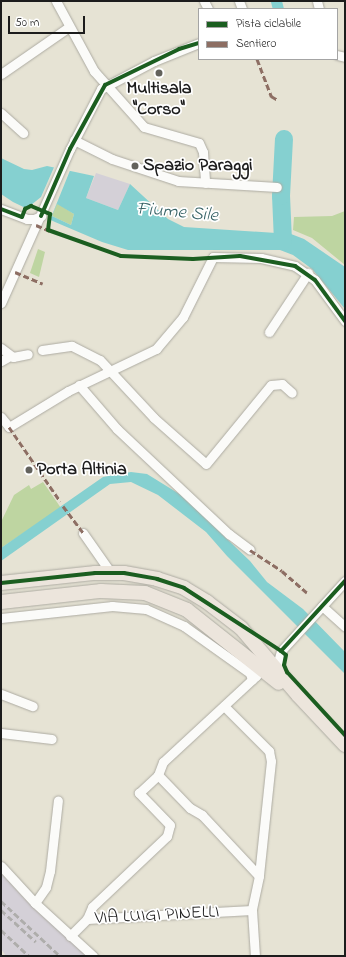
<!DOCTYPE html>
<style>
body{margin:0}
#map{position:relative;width:346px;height:957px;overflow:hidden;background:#e6e3d4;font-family:"Indie Flower",sans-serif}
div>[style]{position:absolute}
.industrial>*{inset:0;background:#d4d0d7}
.green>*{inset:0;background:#bed5a1}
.water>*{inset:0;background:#85d0d0}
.pier>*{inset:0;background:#e6e3d4}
.canal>*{height:11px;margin:-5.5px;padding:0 5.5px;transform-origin:5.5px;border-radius:5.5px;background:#85d0d0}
.river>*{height:18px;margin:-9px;padding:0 9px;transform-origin:9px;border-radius:9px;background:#85d0d0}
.roads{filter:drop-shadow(0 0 1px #adaba2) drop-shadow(0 0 1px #adaba2)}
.minor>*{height:9px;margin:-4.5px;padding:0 4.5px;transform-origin:4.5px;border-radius:4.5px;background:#fbfbf9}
.primary>*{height:14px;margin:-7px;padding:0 7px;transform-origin:7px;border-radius:7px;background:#ece5dc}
.rail>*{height:3px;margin-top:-1.5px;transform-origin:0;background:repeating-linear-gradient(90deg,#aeadab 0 6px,transparent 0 9px)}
.quiet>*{height:3px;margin-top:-1.5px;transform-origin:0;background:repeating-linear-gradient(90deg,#8d6e63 0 6px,transparent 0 9px)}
.cycleway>*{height:4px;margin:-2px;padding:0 2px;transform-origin:2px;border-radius:2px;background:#1b5e20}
.dots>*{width:11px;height:11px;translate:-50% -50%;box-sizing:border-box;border:2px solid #fff;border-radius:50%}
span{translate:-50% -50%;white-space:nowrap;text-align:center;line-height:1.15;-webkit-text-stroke:3.5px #fff;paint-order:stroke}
.poi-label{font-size:18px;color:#1c1c1c;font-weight:700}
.left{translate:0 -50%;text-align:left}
.street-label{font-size:18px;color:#1c1c1c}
.water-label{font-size:19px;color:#356164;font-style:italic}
.frame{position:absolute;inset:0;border:2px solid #1c1c1c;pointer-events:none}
.legend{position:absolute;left:198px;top:8px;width:140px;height:52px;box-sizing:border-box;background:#fff;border:1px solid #a4a4a4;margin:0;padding:5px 7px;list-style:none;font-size:12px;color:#1c1c1c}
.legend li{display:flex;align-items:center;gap:8px;height:20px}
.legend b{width:20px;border:1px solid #a4a4a4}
.scale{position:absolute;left:8px;top:16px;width:77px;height:18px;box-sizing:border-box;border:2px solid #1c1c1c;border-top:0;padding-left:5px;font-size:12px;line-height:14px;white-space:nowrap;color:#1c1c1c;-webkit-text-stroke:3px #fff;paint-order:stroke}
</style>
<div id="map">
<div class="industrial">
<div style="clip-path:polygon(96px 173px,130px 184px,118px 210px,86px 198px)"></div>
<div style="clip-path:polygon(1px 873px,24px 898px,64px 929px,93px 956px,6px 956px,1px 949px)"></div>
</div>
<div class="green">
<div style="clip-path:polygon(57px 203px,74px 214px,71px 225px,52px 216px)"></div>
<div style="clip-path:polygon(345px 211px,345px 265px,312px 238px,293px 230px,294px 217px,332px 216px)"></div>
<div style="clip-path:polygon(38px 249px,45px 252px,39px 277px,30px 273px)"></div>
<div style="clip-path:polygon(43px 482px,61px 508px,1px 548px,1px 522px,14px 495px,29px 485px,31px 489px)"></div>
</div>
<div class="water">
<div style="clip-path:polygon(evenodd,1px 158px,24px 169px,32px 170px,47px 166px,94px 176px,86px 198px,118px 210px,130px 184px,168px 219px,184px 227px,291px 234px,304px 239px,345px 267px,345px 309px,312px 269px,293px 255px,280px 250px,128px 250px,102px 242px,55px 222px,13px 202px,1px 194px,1px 158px,57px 204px,74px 214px,71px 225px,52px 216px,57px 204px)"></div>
<div style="clip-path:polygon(131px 472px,147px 474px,181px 495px,250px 561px,267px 582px,303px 609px,345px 652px,345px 674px,227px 556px,206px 532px,158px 495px,131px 482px,110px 484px,1px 561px,1px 548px,103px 477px)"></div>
</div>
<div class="pier">
<div style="clip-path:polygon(55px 165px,71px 168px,50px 220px,26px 209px,41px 197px)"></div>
</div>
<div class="canal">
<div style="left:276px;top:1px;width:8px;rotate:76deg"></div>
</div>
<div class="river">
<div style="left:283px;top:241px;width:45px;rotate:-92.5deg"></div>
<div style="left:281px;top:196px;width:57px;rotate:-87deg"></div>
</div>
<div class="roads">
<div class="minor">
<div style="left:56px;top:1px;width:80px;rotate:61.5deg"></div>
<div style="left:94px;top:71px;width:75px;rotate:48.2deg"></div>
<div style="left:144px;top:127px;width:57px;rotate:16.2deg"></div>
<div style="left:199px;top:143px;width:10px;rotate:66deg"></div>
<div style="left:203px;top:152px;width:31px;rotate:86deg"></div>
<div style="left:204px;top:1px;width:9px;rotate:63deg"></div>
<div style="left:239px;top:1px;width:9px;rotate:69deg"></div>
<div style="left:317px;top:1px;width:8px;rotate:76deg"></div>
<div style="left:337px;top:55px;width:8px;rotate:14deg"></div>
<div style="left:1px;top:74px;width:83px;rotate:-34.7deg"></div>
<div style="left:1px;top:113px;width:30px;rotate:42deg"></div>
<div style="left:74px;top:140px;width:42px;rotate:26.6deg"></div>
<div style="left:112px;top:159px;width:70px;rotate:18.4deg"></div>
<div style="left:178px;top:181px;width:99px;rotate:3.5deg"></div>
<div style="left:1px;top:209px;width:28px;rotate:21deg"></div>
<div style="left:27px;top:219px;width:7px"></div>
<div style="left:34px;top:219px;width:8px;rotate:-23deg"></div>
<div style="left:1px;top:303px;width:169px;rotate:-65.9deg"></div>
<div style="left:70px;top:149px;width:68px;rotate:-62.7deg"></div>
<div style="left:101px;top:89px;width:60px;rotate:-27.8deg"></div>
<div style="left:154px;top:61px;width:48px;rotate:-21.8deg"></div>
<div style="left:269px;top:332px;width:71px;rotate:-56.5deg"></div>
<div style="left:1px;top:348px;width:15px;rotate:37deg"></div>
<div style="left:13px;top:357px;width:15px;rotate:-11deg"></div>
<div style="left:42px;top:350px;width:30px;rotate:-8deg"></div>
<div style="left:72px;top:346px;width:31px;rotate:27deg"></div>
<div style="left:100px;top:360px;width:79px;rotate:47deg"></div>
<div style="left:154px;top:418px;width:69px;rotate:41.5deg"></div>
<div style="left:206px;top:464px;width:102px;rotate:-50.6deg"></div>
<div style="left:271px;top:385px;width:11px;rotate:-5deg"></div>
<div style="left:282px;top:384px;width:13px;rotate:42deg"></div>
<div style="left:1px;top:361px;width:10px;rotate:-29deg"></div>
<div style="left:79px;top:385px;width:58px;rotate:49.2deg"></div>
<div style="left:117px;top:429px;width:154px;rotate:43.2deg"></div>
<div style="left:229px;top:534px;width:26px;rotate:37deg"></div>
<div style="left:1px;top:417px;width:13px;rotate:51deg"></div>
<div style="left:9px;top:427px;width:69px;rotate:-31.4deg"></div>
<div style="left:68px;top:391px;width:98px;rotate:-25.5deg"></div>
<div style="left:156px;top:349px;width:42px;rotate:-49.8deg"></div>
<div style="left:183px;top:317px;width:67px;rotate:-63.4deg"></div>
<div style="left:213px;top:257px;width:48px;rotate:1.2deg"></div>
<div style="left:261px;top:258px;width:35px;rotate:13deg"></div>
<div style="left:295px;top:266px;width:24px;rotate:35deg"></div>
<div style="left:315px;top:280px;width:51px;rotate:53.8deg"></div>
<div style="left:83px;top:533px;width:49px;rotate:55deg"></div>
<div style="left:322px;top:606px;width:31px;rotate:42deg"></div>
<div style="left:1px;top:618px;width:112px;rotate:-6.2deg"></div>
<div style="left:112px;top:606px;width:34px;rotate:5deg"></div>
<div style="left:146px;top:609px;width:42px;rotate:24.1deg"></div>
<div style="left:184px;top:626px;width:81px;rotate:35.5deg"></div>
<div style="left:250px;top:673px;width:7px;rotate:74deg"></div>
<div style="left:280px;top:672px;width:10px;rotate:-101deg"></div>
<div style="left:278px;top:662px;width:11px;rotate:-75deg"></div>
<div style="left:281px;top:651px;width:95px;rotate:-47.6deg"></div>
<div style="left:1px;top:694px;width:34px;rotate:21deg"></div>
<div style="left:224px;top:706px;width:64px;rotate:45deg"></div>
<div style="left:269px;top:751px;width:10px;rotate:79deg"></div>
<div style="left:271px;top:761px;width:116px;rotate:96deg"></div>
<div style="left:259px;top:876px;width:35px;rotate:102deg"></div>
<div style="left:252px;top:910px;width:46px;rotate:86.3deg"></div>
<div style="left:1px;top:733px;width:51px;rotate:6.7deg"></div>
<div style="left:158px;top:775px;width:46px;rotate:45.9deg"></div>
<div style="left:190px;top:808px;width:14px;rotate:30deg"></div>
<div style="left:202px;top:815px;width:83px;rotate:46.9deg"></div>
<div style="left:1px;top:866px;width:50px;rotate:47.4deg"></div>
<div style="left:35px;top:903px;width:79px;rotate:42.4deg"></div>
<div style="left:35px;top:903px;width:19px;rotate:-55deg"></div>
<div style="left:46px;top:887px;width:16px;rotate:-76deg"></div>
<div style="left:50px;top:871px;width:71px;rotate:-83.6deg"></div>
<div style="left:87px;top:919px;width:13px;rotate:-67deg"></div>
<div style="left:92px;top:907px;width:103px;rotate:-43.4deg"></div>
<div style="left:167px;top:836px;width:11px;rotate:-75deg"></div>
<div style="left:170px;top:825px;width:45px;rotate:-134.1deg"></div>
<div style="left:139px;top:793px;width:26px;rotate:-43deg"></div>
<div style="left:158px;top:775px;width:14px;rotate:-69deg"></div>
<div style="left:163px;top:762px;width:127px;rotate:-42.8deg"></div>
<div style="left:256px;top:676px;width:10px;rotate:-73deg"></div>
<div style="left:70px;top:936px;width:24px;rotate:-45deg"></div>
<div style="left:87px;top:919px;width:165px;rotate:-3.1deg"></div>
</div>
<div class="primary">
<div style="left:1px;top:583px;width:95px;rotate:-6.1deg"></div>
<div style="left:95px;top:573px;width:29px"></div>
<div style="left:124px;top:573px;width:34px;rotate:10deg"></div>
<div style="left:157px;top:579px;width:28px;rotate:18deg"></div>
<div style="left:184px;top:588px;width:27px;rotate:31deg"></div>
<div style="left:207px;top:602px;width:43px;rotate:37.4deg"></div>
<div style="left:241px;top:628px;width:88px;rotate:49.6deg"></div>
<div style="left:298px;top:695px;width:69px;rotate:46.8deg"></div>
<div style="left:1px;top:602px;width:101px;rotate:-6.3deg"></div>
<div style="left:101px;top:591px;width:44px;rotate:2.6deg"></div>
<div style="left:145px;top:593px;width:45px;rotate:22deg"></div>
<div style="left:187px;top:610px;width:117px;rotate:38.4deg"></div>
</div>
</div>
<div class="rail">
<div style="left:1px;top:901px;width:81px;rotate:43deg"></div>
<div style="left:1px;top:910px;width:47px;rotate:42.4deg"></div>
<div style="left:1px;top:930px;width:38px;rotate:43deg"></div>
</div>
<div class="quiet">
<div style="left:257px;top:59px;width:40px;rotate:69deg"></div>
<div style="left:271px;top:96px;width:8px;rotate:30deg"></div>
<div style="left:36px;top:225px;width:15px;rotate:23deg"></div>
<div style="left:15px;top:272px;width:30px;rotate:23deg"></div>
<div style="left:9px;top:427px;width:90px;rotate:55.4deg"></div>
<div style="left:63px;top:506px;width:34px;rotate:53deg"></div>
<div style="left:250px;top:550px;width:38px;rotate:33deg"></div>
<div style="left:282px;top:571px;width:33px;rotate:41deg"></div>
</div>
<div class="cycleway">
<div style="left:1px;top:209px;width:22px;rotate:21deg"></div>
<div style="left:22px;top:217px;width:9px;rotate:-69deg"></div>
<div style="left:25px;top:209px;width:7px;rotate:-27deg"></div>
<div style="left:31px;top:206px;width:21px;rotate:23deg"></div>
<div style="left:50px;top:214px;width:16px;rotate:97deg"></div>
<div style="left:48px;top:230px;width:77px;rotate:19.6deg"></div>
<div style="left:121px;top:256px;width:72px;rotate:2.4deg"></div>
<div style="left:193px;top:259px;width:47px;rotate:-3.7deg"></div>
<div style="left:240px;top:256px;width:56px;rotate:10.3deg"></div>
<div style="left:295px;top:266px;width:24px;rotate:35deg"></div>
<div style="left:315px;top:280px;width:51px;rotate:53.8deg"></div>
<div style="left:41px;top:216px;width:73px;rotate:-66.6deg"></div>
<div style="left:70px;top:149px;width:73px;rotate:-61.3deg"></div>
<div style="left:105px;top:85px;width:82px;rotate:-25.9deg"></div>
<div style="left:179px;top:49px;width:21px;rotate:-17deg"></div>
<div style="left:1px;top:583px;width:95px;rotate:-6.1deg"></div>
<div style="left:95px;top:573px;width:29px"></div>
<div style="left:124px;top:573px;width:34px;rotate:10deg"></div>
<div style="left:157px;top:579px;width:28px;rotate:18deg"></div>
<div style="left:184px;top:588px;width:116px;rotate:33deg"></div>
<div style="left:281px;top:651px;width:6px;rotate:39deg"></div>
<div style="left:286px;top:655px;width:10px;rotate:101deg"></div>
<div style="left:284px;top:665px;width:8px;rotate:67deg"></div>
<div style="left:287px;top:672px;width:86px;rotate:47.4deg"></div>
<div style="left:281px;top:651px;width:95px;rotate:-47.6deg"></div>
</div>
<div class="dots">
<div style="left:159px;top:73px;background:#63625c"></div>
<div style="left:135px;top:166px;background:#63625c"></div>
<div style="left:29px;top:470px;background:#63625c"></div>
</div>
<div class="poi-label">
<span style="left:159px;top:100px">Multisala<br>"Corso"</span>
<span class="left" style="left:143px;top:166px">Spazio Paraggi</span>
<span class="left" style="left:37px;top:470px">Porta Altinia</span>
</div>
<div class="street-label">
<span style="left:157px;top:916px;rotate:-3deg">VIA LUIGI PINELLI</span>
</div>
<div class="water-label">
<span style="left:177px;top:213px;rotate:5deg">Fiume Sile</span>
</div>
<div class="frame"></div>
<ul class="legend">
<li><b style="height:5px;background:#1b5e20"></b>Pista ciclabile</li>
<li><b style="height:5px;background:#8d6e63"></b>Sentiero</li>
</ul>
<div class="scale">50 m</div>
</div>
